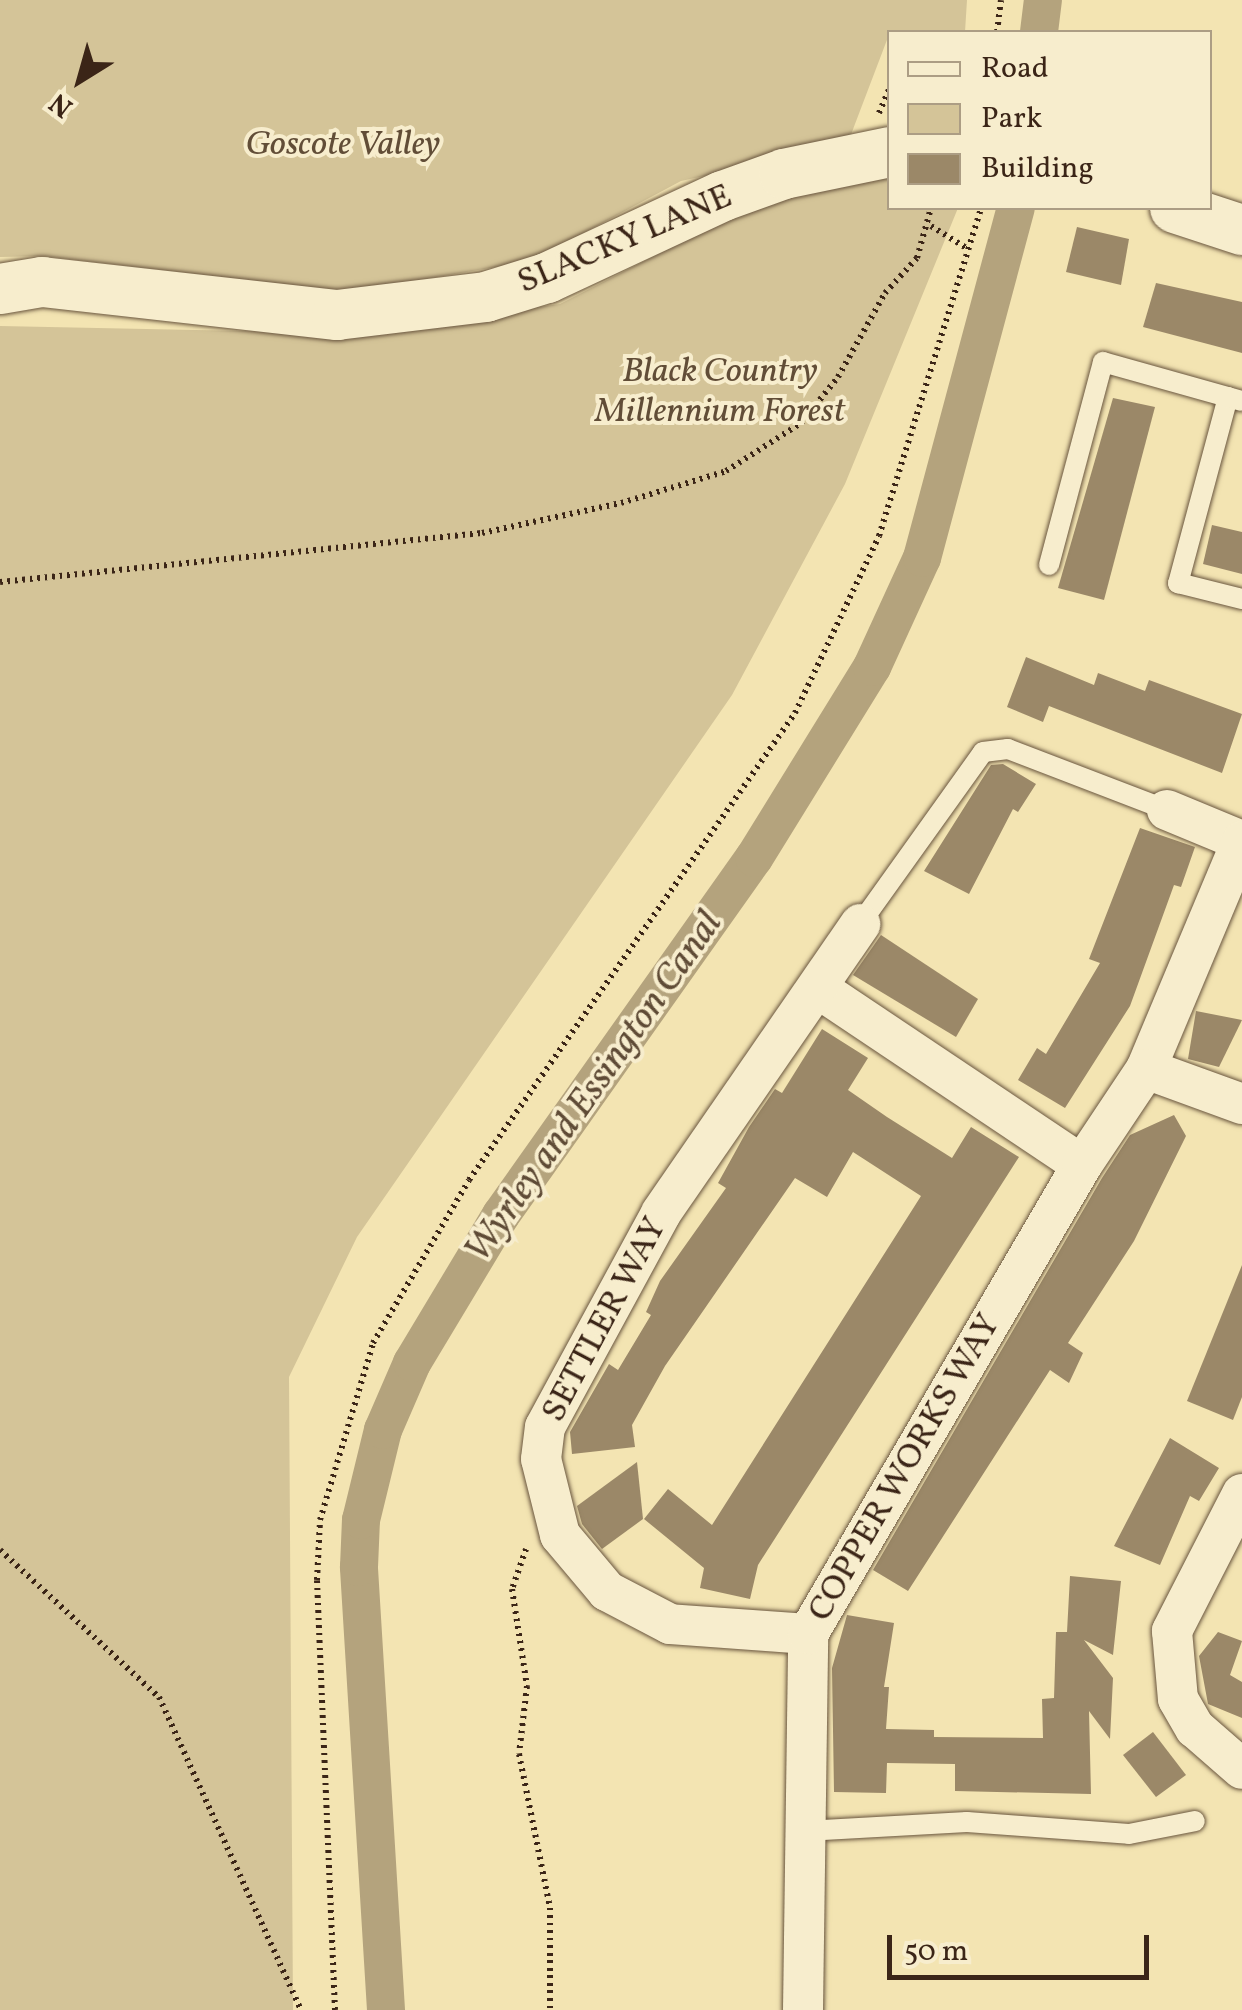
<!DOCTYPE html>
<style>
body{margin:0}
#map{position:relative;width:1242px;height:2010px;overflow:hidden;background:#f3e4b2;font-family:Vollkorn,serif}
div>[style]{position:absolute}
.green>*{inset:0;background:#d4c498}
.canal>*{height:38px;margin:-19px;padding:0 19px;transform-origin:19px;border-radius:19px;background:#b4a37d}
.building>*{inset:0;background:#9b8868}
.path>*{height:6px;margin-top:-3px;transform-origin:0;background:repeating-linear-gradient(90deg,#3b2517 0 2.5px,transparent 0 7.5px)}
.roads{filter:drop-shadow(0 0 2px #69553e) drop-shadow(0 0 2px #69553e)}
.service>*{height:20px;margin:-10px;padding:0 10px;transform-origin:10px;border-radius:10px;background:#f7edcd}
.minor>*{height:40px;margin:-20px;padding:0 20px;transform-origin:20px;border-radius:20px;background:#f7edcd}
.tertiary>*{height:50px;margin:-25px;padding:0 25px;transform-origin:25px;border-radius:25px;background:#f7edcd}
span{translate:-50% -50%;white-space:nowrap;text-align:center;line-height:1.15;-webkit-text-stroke:8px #f7edcd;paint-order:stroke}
.park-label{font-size:35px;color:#614d37;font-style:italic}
.street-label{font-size:35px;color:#3b2517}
.water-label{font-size:38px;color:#5f4b36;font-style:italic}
.legend{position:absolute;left:887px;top:30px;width:325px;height:180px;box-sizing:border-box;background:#f7edcd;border:2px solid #ac9d84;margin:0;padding:12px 18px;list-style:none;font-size:30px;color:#3b2517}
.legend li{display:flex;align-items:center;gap:20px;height:50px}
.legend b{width:50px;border:2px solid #ac9d84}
.north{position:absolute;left:30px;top:30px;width:100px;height:100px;-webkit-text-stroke:8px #f7edcd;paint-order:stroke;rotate:217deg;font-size:28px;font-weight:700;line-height:40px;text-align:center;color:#3b2517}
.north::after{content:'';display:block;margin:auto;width:35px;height:45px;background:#3b2517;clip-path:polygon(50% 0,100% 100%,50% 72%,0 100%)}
.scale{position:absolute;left:887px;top:1935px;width:262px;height:45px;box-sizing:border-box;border:5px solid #3b2517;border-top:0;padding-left:12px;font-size:30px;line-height:35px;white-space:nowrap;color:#3b2517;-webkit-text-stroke:8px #f7edcd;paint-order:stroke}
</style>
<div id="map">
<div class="green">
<div style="clip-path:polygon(0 0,967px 0,965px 32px,890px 32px,847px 145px,681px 181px,531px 261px,350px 292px,43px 256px,0 257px)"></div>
<div style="clip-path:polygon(889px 170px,890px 208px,958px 208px,845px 484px,732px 695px,357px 1237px,289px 1377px,293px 2010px,0 2010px,0 326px,344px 333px,560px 304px,796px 184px)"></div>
</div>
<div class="canal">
<div style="left:1039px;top:32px;width:32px;rotate:-83deg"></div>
<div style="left:386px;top:2010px;width:444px;rotate:-93.5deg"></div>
<div style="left:359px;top:1567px;width:47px;rotate:-87.6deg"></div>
<div style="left:361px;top:1520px;width:93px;rotate:-76.3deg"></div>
<div style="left:383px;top:1430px;width:73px;rotate:-66.6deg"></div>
<div style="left:412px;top:1363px;width:173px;rotate:-59deg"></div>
<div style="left:501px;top:1215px;width:438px;rotate:-54.7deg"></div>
<div style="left:754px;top:858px;width:225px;rotate:-58.3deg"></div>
<div style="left:872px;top:667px;width:120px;rotate:-65.4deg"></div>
<div style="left:922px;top:558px;width:362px;rotate:-75deg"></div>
</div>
<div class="building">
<div style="clip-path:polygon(1077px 227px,1129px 239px,1121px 285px,1066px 272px)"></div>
<div style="clip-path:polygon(1156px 283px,1242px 302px,1242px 353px,1143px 327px)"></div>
<div style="clip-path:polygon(1113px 398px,1155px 407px,1104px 600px,1058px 588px)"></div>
<div style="clip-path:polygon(1212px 525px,1242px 532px,1242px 574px,1203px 564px)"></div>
<div style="clip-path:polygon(1026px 657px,1094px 685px,1098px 673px,1145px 691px,1149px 680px,1242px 714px,1222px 773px,1049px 706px,1043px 722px,1007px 707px)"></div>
<div style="clip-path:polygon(1003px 764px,1036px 784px,1018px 812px,1013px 809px,969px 894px,924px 871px,991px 765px)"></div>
<div style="clip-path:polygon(1140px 828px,1195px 847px,1181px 887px,1174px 885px,1130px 1006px,1065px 1108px,1018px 1080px,1037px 1048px,1046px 1054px,1100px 963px,1089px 959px)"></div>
<div style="clip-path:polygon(881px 935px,978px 999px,956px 1037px,853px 975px)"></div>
<div style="clip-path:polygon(1196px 1011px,1242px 1020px,1219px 1067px,1188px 1059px)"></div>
<div style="clip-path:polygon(822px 1029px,868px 1058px,848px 1090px,887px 1117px,952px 1158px,971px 1127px,1019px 1157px,758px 1565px,750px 1599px,700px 1588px,704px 1568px,644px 1519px,668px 1489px,712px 1525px,921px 1196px,853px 1152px,827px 1197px,795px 1178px,665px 1366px,632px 1425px,635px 1447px,572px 1454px,570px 1432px,609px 1364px,618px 1370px,651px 1315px,646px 1312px,660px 1281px,726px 1188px,718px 1183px,749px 1127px,775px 1089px,782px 1093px)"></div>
<div style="clip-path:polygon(1174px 1115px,1186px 1136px,1134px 1241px,1068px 1343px,1083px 1353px,1069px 1383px,1050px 1370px,908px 1591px,873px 1570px,1102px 1178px,1130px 1135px)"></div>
<div style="clip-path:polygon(1242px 1265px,1242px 1397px,1233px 1420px,1187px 1401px)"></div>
<div style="clip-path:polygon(1170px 1438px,1219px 1468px,1199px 1501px,1190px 1496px,1160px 1565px,1114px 1546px)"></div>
<div style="clip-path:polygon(637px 1462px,643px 1519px,602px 1549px,582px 1524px,577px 1506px)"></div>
<div style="clip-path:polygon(1070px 1576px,1121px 1581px,1113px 1655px,1084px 1640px,1113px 1678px,1110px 1739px,1089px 1711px,1091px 1794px,955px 1791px,955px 1764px,887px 1763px,886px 1793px,834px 1792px,832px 1668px,847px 1615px,894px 1623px,884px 1687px,889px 1687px,886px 1729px,934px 1730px,934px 1737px,1043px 1738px,1042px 1699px,1054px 1698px,1056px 1632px,1067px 1632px)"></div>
<div style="clip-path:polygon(1218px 1632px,1242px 1641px,1230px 1675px,1242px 1682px,1242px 1718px,1208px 1704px,1199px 1656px)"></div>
<div style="clip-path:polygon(1153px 1732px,1186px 1775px,1156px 1797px,1123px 1755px)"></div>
</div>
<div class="path">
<div style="left:997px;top:32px;width:32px;rotate:-83deg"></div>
<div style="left:879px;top:113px;width:28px;rotate:-67deg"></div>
<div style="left:931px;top:226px;width:44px;rotate:31.9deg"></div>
<div style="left:0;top:582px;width:484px;rotate:-5.8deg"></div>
<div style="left:482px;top:533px;width:142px;rotate:-12.2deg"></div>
<div style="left:621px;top:503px;width:110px;rotate:-16.9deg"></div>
<div style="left:726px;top:471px;width:89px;rotate:-32.6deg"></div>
<div style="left:801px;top:423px;width:59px;rotate:-51.2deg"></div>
<div style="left:838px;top:377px;width:96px;rotate:-60.8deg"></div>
<div style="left:885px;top:293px;width:47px;rotate:-47.6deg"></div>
<div style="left:917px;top:258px;width:52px;rotate:-74.4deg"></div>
<div style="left:526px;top:1549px;width:42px;rotate:109.3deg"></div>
<div style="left:512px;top:1589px;width:98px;rotate:81.2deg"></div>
<div style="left:527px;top:1686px;width:68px;rotate:96.7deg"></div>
<div style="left:519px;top:1754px;width:157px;rotate:78.6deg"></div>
<div style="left:550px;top:1908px;width:102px;rotate:90deg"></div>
<div style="left:0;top:1550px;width:217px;rotate:42.8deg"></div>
<div style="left:159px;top:1697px;width:344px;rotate:65.6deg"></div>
<div style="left:335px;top:2010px;width:430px;rotate:-92.4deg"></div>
<div style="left:317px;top:1580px;width:60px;rotate:-87.1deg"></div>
<div style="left:320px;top:1520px;width:185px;rotate:-73.3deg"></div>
<div style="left:373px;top:1343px;width:189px;rotate:-59.5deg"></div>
<div style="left:469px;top:1180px;width:570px;rotate:-55.08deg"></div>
<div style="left:795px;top:713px;width:196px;rotate:-64.6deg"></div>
<div style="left:879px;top:536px;width:343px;rotate:-72.7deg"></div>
</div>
<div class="roads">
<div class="service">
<div style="left:1228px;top:397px;width:193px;rotate:105deg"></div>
<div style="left:1178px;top:583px;width:66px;rotate:14deg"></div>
<div style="left:1049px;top:565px;width:210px;rotate:-75.1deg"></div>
<div style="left:1103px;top:362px;width:144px;rotate:15.7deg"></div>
<div style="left:860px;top:924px;width:211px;rotate:-54.4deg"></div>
<div style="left:983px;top:752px;width:25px;rotate:-7deg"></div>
<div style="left:1008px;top:749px;width:170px;rotate:21deg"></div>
<div style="left:805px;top:1831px;width:162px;rotate:-3.2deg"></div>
<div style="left:967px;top:1822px;width:162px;rotate:4.2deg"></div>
<div style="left:1129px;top:1834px;width:67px;rotate:-11.1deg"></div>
</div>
<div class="minor">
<div style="left:1167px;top:810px;width:81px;rotate:22.5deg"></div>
<div style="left:819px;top:989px;width:316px;rotate:33.8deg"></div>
<div style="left:1146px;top:1069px;width:247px;rotate:-67.2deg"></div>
<div style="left:1242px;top:1494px;width:154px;rotate:117.1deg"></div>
<div style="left:1172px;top:1631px;width:68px;rotate:85deg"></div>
<div style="left:1178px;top:1699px;width:34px;rotate:60deg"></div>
<div style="left:1195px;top:1728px;width:62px;rotate:41.1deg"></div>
<div style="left:808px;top:1634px;width:138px;rotate:-175.9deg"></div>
<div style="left:670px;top:1624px;width:71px;rotate:-152.4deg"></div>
<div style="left:607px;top:1591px;width:73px;rotate:-130deg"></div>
<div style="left:560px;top:1535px;width:78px;rotate:-104deg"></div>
<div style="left:541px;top:1459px;width:32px;rotate:-83deg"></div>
<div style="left:545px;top:1427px;width:243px;rotate:-61.5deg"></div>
<div style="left:661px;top:1213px;width:351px;rotate:-55.4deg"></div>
<div style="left:803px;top:2010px;width:376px;rotate:-89.2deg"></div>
<div style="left:808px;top:1634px;width:543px;rotate:-59.71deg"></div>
<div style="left:1082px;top:1165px;width:115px;rotate:-56.3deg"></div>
<div style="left:1146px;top:1069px;width:102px;rotate:20deg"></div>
</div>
<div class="tertiary">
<div style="left:1175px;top:208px;width:71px;rotate:18.2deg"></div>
<div style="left:0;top:289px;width:43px;rotate:-9.5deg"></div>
<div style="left:42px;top:282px;width:297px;rotate:6.4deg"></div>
<div style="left:337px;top:315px;width:150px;rotate:-6.9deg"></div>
<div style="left:486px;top:297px;width:64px;rotate:-17.3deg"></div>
<div style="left:547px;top:278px;width:194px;rotate:-25deg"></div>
<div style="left:723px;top:196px;width:65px;rotate:-19.8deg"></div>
<div style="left:784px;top:174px;width:108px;rotate:-11.7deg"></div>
</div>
</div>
<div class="park-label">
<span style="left:343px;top:145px">Goscote Valley</span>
<span style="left:720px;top:392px">Black Country<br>Millennium Forest</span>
</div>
<div class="street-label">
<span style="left:625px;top:240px;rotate:-23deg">SLACKY LANE</span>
<span style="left:605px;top:1320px;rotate:-62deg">SETTLER WAY</span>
<span style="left:905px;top:1468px;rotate:-60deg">COPPER WORKS WAY</span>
</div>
<div class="water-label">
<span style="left:595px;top:1088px;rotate:-55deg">Wyrley and Essington Canal</span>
</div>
<ul class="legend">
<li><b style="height:12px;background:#f7edcd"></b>Road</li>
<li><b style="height:28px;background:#d4c498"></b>Park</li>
<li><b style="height:28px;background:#9b8868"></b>Building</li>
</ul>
<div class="north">N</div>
<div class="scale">50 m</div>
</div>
